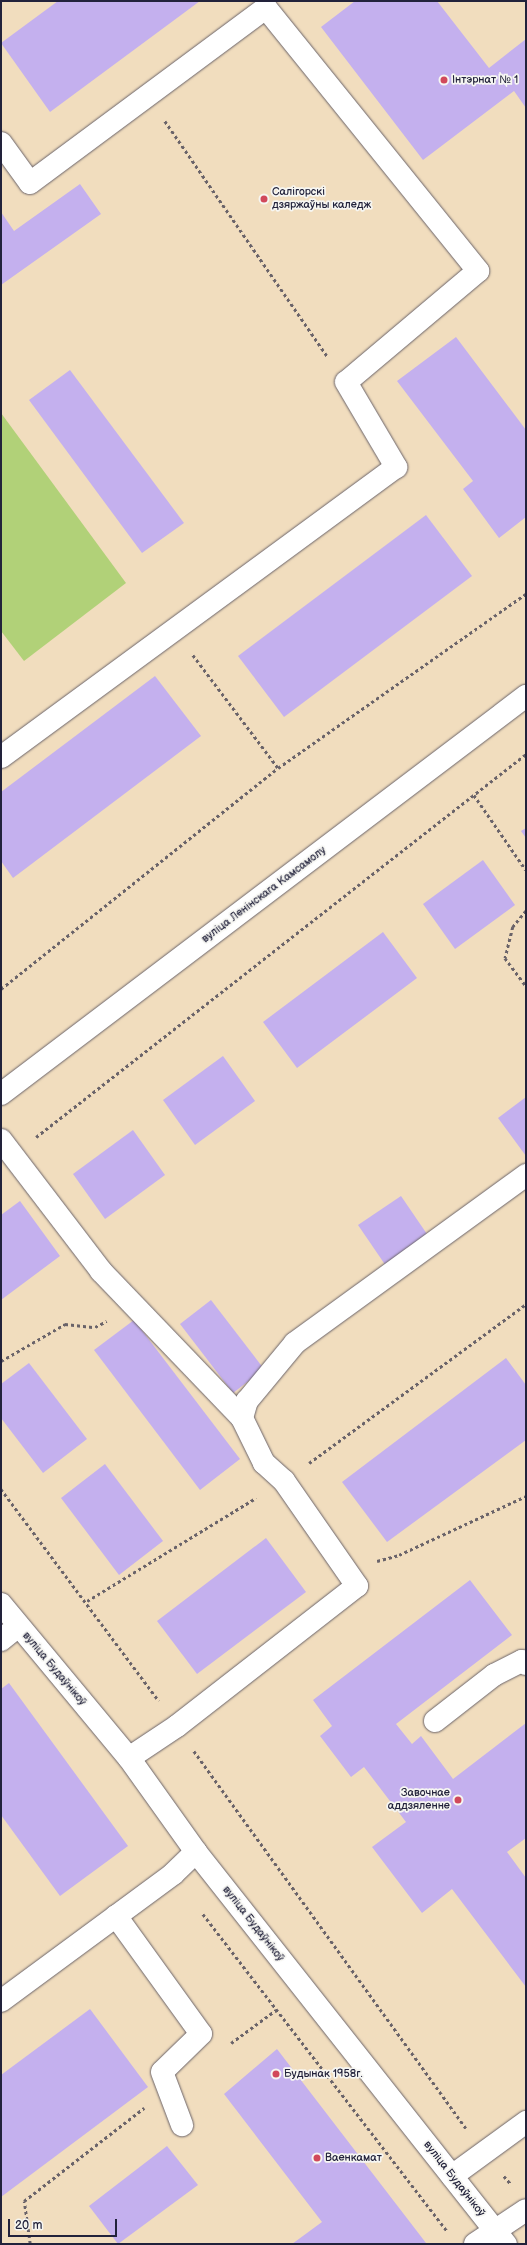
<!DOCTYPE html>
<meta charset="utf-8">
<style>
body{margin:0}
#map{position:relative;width:527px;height:2245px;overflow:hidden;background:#f1ddbe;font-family:"Balsamiq Sans",sans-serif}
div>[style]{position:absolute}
.green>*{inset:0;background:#b1d178}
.building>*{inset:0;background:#c4b0ee}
.path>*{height:2.5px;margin-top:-1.25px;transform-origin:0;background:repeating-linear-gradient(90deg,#6a6369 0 3px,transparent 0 6px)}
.roads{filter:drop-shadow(0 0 1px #6a6369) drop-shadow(0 0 1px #6a6369)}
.service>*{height:22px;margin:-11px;padding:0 11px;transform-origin:11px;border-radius:11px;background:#fff}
.tertiary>*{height:22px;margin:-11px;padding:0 11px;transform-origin:11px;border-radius:11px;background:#fff}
.secondary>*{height:22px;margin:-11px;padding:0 11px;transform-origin:11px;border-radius:11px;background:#fff}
.dots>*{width:11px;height:11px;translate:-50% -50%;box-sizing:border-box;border:2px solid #f6f6f2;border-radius:50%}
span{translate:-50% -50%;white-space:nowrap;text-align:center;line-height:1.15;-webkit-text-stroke:3.5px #f6f6f2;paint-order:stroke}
.poi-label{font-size:11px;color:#22223b}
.left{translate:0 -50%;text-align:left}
.right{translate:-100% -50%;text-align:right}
.street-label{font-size:11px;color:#22223b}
.frame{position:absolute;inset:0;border:2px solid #22223b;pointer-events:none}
.scale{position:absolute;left:8px;top:2219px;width:109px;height:18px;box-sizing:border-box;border:2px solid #22223b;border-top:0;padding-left:5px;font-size:12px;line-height:14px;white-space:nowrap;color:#22223b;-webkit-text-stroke:3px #f6f6f2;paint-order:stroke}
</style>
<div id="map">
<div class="green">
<div style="clip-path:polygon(1px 413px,126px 583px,24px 661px,1px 631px)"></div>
</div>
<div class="building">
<div style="clip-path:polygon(58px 1px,200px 1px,50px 112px,1px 43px)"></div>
<div style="clip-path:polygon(355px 1px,437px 1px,489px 68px,526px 39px,526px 108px,514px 91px,423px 160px,321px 27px)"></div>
<div style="clip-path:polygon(80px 184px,101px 214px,1px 285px,1px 212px,14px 231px)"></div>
<div style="clip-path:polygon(456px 337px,526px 430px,526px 517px,499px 538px,463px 489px,473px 481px,397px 381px)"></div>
<div style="clip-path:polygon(70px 370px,184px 523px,142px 553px,29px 400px)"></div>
<div style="clip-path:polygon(426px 515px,472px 576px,284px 717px,238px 656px)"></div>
<div style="clip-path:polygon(155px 676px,201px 736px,13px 878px,1px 861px,1px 792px)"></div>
<div style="clip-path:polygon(526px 828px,526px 838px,521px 831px)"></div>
<div style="clip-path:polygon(483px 860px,515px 905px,455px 949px,423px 904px)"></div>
<div style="clip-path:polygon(383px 932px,417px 978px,297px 1068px,263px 1022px)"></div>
<div style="clip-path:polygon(223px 1056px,255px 1101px,195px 1145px,163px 1100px)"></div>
<div style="clip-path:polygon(526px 1097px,526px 1156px,498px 1118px)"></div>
<div style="clip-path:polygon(133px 1130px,165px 1175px,105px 1219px,73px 1174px)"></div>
<div style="clip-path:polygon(401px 1196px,429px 1237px,386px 1266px,358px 1225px)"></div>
<div style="clip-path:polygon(20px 1201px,60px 1256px,1px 1300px,1px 1215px)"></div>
<div style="clip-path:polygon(211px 1300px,264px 1369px,233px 1393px,180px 1324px)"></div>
<div style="clip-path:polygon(134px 1320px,240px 1459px,200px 1490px,94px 1350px)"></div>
<div style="clip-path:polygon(506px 1358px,526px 1385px,526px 1440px,387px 1542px,342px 1482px)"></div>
<div style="clip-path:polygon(29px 1363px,87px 1439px,43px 1473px,1px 1418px,1px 1384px)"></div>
<div style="clip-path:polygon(105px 1464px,163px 1541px,119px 1575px,61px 1498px)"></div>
<div style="clip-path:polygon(266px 1538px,306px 1592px,197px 1674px,157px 1621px)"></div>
<div style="clip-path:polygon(470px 1580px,512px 1635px,396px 1724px,412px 1744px,421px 1736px,453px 1779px,526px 1723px,526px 1838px,507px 1852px,526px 1878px,526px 1987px,452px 1889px,422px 1913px,372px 1847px,406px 1822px,364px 1767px,351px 1777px,320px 1736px,332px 1726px,313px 1700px)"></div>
<div style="clip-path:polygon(9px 1683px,128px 1846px,60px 1896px,1px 1815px,1px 1689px)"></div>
<div style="clip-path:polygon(90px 2009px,148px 2087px,1px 2197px,1px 2075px)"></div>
<div style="clip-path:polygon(277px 2049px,426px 2243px,424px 2244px,292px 2244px,322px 2222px,224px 2094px)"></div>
<div style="clip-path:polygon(167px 2146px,198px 2185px,118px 2244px,89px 2206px)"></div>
</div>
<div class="path">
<div style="left:165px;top:121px;width:287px;rotate:55.4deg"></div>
<div style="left:193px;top:655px;width:141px;rotate:53deg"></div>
<div style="left:474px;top:795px;width:91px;rotate:55.3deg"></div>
<div style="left:526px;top:911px;width:21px;rotate:129deg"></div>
<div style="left:513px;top:927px;width:32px;rotate:104deg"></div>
<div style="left:505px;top:958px;width:35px;rotate:53deg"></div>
<div style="left:1px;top:989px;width:354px;rotate:-38.6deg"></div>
<div style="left:278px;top:768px;width:303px;rotate:-35.1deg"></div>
<div style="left:36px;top:1137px;width:622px;rotate:-38.01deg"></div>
<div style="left:1px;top:1361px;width:74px;rotate:-30deg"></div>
<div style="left:65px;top:1324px;width:30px;rotate:6deg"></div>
<div style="left:95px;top:1327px;width:13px;rotate:-27deg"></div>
<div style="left:309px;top:1463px;width:269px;rotate:-36.2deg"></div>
<div style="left:1px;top:1489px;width:264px;rotate:53.3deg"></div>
<div style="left:377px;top:1561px;width:23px;rotate:-15deg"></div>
<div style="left:399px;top:1555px;width:140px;rotate:-24.9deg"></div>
<div style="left:87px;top:1601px;width:198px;rotate:-31.4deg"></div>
<div style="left:194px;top:1751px;width:465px;rotate:54.2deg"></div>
<div style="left:203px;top:1914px;width:401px;rotate:52.4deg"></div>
<div style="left:231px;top:2043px;width:56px;rotate:-36.3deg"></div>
<div style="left:504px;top:2176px;width:11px;rotate:49deg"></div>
<div style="left:30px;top:2244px;width:43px;rotate:-97.9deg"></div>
<div style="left:24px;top:2201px;width:152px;rotate:-37.8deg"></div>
</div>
<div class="roads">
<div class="service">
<div style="left:1px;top:143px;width:49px;rotate:54.1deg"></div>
<div style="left:30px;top:183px;width:294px;rotate:-36.6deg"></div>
<div style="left:266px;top:8px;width:338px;rotate:51.1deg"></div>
<div style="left:478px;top:271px;width:172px;rotate:139.9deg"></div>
<div style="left:346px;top:382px;width:99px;rotate:59.5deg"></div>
<div style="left:396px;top:467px;width:490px;rotate:143.7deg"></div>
<div style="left:1px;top:1140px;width:165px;rotate:52.6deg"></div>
<div style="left:101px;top:1271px;width:204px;rotate:46.2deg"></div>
<div style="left:1px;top:1640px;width:22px;rotate:-39deg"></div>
<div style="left:435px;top:1721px;width:75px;rotate:-37.9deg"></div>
<div style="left:494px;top:1675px;width:31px;rotate:-27deg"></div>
<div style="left:522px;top:1661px;width:5px;rotate:37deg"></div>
<div style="left:129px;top:1758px;width:58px;rotate:-33.7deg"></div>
<div style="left:177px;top:1726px;width:228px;rotate:-37.9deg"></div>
<div style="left:357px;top:1586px;width:128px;rotate:-124.8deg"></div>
<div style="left:284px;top:1481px;width:27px;rotate:-138deg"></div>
<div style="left:264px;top:1463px;width:50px;rotate:-116.1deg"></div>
<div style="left:242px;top:1418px;width:18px;rotate:-74deg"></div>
<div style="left:247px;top:1401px;width:75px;rotate:-50.4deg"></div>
<div style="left:295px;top:1343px;width:286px;rotate:-36deg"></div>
<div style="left:116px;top:1916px;width:145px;rotate:54.2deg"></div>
<div style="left:201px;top:2034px;width:54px;rotate:135.7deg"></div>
<div style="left:162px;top:2072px;width:57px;rotate:69.3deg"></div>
<div style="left:1px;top:2001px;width:214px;rotate:-36.4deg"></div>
<div style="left:173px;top:1874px;width:32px;rotate:-44deg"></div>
<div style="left:452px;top:2176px;width:92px;rotate:-36.1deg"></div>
<div style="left:475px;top:2244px;width:61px;rotate:-33.7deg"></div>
</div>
<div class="tertiary">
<div style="left:1px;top:1604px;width:200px;rotate:50.3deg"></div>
<div style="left:129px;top:1758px;width:115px;rotate:54.5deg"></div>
<div style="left:196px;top:1852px;width:500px;rotate:51.7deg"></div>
</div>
<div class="secondary">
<div style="left:1px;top:1094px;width:659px;rotate:-37.17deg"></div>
</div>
</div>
<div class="dots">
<div style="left:444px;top:80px;background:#d1495b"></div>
<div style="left:264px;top:199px;background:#d1495b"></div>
<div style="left:458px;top:1800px;background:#d1495b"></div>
<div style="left:276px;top:2074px;background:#d1495b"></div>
<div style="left:317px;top:2158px;background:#d1495b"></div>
</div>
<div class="poi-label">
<span class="left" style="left:452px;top:80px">Інтэрнат № 1</span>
<span class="left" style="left:272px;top:199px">Салігорскі<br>дзяржаўны каледж</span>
<span class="right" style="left:450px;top:1800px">Завочнае<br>аддзяленне</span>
<span class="left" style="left:284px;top:2074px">Будынак 1958г.</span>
<span class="left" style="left:325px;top:2158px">Ваенкамат</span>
</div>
<div class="street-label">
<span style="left:264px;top:895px;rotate:-37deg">вуліца Ленінскага Камсамолу</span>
<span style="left:54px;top:1669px;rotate:50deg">вуліца Будаўнікоў</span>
<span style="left:253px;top:1924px;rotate:52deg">вуліца Будаўнікоў</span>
<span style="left:454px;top:2179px;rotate:52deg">вуліца Будаўнікоў</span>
</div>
<div class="frame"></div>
<div class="scale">20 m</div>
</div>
